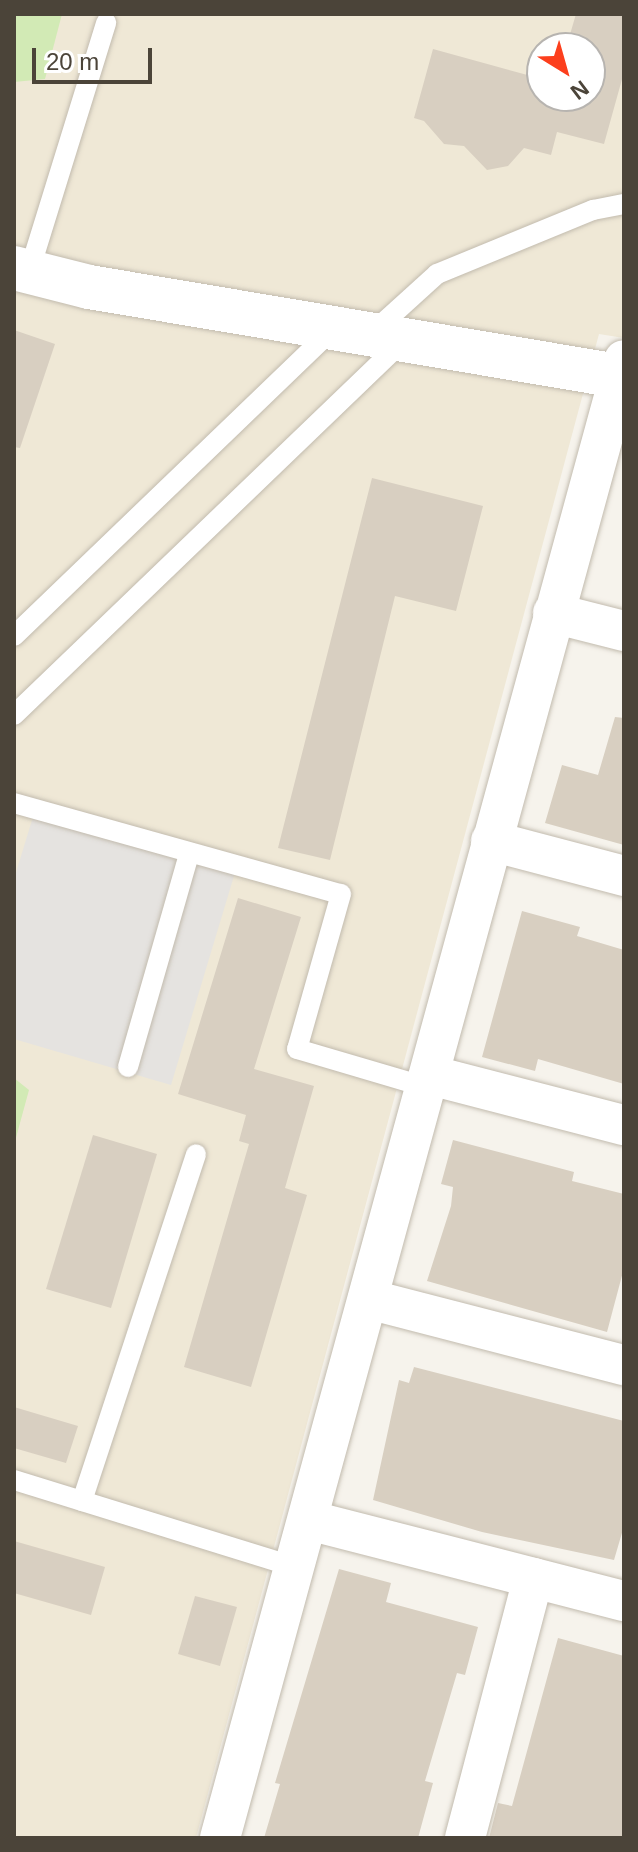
<!DOCTYPE html>
<style>
body{margin:0}
#map{position:relative;width:638px;height:1852px;overflow:hidden;background:#f6f3ec;font-family:Arial,sans-serif}
div>[style]{position:absolute}
.education>*{inset:0;background:#efe8d6}
.green>*{inset:0;background:#d2eab5}
.parking>*{inset:0;background:#e5e3e0}
.building>*{inset:0;background:#d8cfc1}
.roads{filter:drop-shadow(0 0 2px #c2bbae) drop-shadow(0 0 2px #c2bbae)}
.service>*{height:20px;margin:-10px;padding:0 10px;transform-origin:10px;border-radius:10px;background:#fff}
.minor>*{height:40px;margin:-20px;padding:0 20px;transform-origin:20px;border-radius:20px;background:#fff}
.tertiary>*{height:44px;margin:-22px;padding:0 22px;transform-origin:22px;border-radius:22px;background:#fff}
span{translate:-50% -50%;white-space:nowrap;text-align:center;line-height:1.15;-webkit-text-stroke:8px #fff;paint-order:stroke}
.frame{position:absolute;inset:0;border:16px solid #4b4439;pointer-events:none}
.north{position:absolute;left:526px;top:32px;width:80px;height:80px;box-sizing:border-box;background:#fff;border:2px solid #b7b4b0;border-radius:50%;rotate:143deg;font-size:22px;font-weight:700;line-height:32px;text-align:center;color:#4b4439}
.north::after{content:'';display:block;margin:auto;width:28px;height:36px;background:#fc3f1d;clip-path:polygon(50% 0,100% 100%,50% 72%,0 100%)}
.scale{position:absolute;left:32px;top:48px;width:120px;height:36px;box-sizing:border-box;border:4px solid #4b4439;border-top:0;padding-left:10px;font-size:24px;line-height:28px;white-space:nowrap;color:#4b4439;-webkit-text-stroke:6px #fff;paint-order:stroke}
</style>
<div id="map">
<div class="education">
<div style="clip-path:polygon(evenodd,14px 14px,624px 14px,624px 338px,599px 334px,196px 1838px,14px 1838px,14px 14px,542px 48px,590px 48px,590px 96px,542px 96px,542px 48px)"></div>
</div>
<div class="green">
<div style="clip-path:polygon(14px 14px,62px 14px,45px 79px,14px 82px)"></div>
<div style="clip-path:polygon(14px 1078px,29px 1090px,14px 1145px)"></div>
</div>
<div class="parking">
<div style="clip-path:polygon(36px 807px,237px 866px,171px 1085px,14px 1039px,14px 879px)"></div>
</div>
<div class="building">
<div style="clip-path:polygon(576px 14px,624px 14px,624px 72px,604px 144px,557px 132px,551px 155px,524px 148px,508px 166px,487px 170px,464px 146px,444px 144px,424px 121px,414px 118px,433px 49px,542px 79px,542px 96px,590px 96px,590px 48px,566px 48px)"></div>
<div style="clip-path:polygon(14px 330px,55px 344px,20px 448px,14px 447px)"></div>
<div style="clip-path:polygon(372px 478px,483px 506px,456px 611px,395px 596px,330px 860px,278px 848px)"></div>
<div style="clip-path:polygon(615px 717px,624px 718px,624px 845px,545px 823px,562px 765px,598px 775px)"></div>
<div style="clip-path:polygon(238px 898px,301px 917px,254px 1069px,314px 1086px,285px 1188px,307px 1195px,251px 1387px,184px 1367px,249px 1144px,239px 1141px,246px 1115px,178px 1094px)"></div>
<div style="clip-path:polygon(522px 911px,580px 927px,577px 936px,624px 950px,624px 1084px,538px 1059px,535px 1071px,482px 1057px)"></div>
<div style="clip-path:polygon(93px 1135px,157px 1154px,111px 1308px,46px 1289px)"></div>
<div style="clip-path:polygon(453px 1140px,574px 1172px,572px 1181px,624px 1194px,624px 1268px,607px 1332px,427px 1281px,451px 1206px,453px 1187px,441px 1184px)"></div>
<div style="clip-path:polygon(414px 1367px,624px 1421px,624px 1526px,614px 1560px,482px 1532px,373px 1500px,399px 1380px,409px 1383px)"></div>
<div style="clip-path:polygon(14px 1407px,78px 1426px,66px 1463px,14px 1448px)"></div>
<div style="clip-path:polygon(14px 1541px,105px 1567px,91px 1615px,14px 1593px)"></div>
<div style="clip-path:polygon(339px 1569px,391px 1583px,386px 1602px,478px 1627px,465px 1675px,457px 1673px,425px 1781px,433px 1783px,418px 1838px,264px 1838px,280px 1784px,275px 1783px)"></div>
<div style="clip-path:polygon(195px 1596px,237px 1607px,220px 1666px,178px 1654px)"></div>
<div style="clip-path:polygon(558px 1638px,624px 1656px,624px 1838px,489px 1838px,498px 1803px,512px 1806px)"></div>
</div>
<div class="roads">
<div class="service">
<div style="left:29px;top:272px;width:261px;rotate:-72.8deg"></div>
<div style="left:372px;top:333px;width:88px;rotate:-42.2deg"></div>
<div style="left:437px;top:274px;width:169px;rotate:-22.3deg"></div>
<div style="left:593px;top:210px;width:32px;rotate:-11deg"></div>
<div style="left:14px;top:636px;width:444px;rotate:-43.9deg"></div>
<div style="left:14px;top:715px;width:538px;rotate:-43.87deg"></div>
<div style="left:14px;top:803px;width:339px;rotate:15.6deg"></div>
<div style="left:341px;top:894px;width:161px;rotate:105.8deg"></div>
<div style="left:297px;top:1049px;width:134px;rotate:16.4deg"></div>
<div style="left:128px;top:1067px;width:222px;rotate:-74deg"></div>
<div style="left:14px;top:1480px;width:294px;rotate:17.2deg"></div>
<div style="left:82px;top:1501px;width:365px;rotate:-71.8deg"></div>
</div>
<div class="minor">
<div style="left:553px;top:613px;width:73px;rotate:14.2deg"></div>
<div style="left:491px;top:841px;width:138px;rotate:14.7deg"></div>
<div style="left:430px;top:1075px;width:200px;rotate:14.5deg"></div>
<div style="left:368px;top:1299px;width:264px;rotate:14.5deg"></div>
<div style="left:308px;top:1520px;width:326px;rotate:14.4deg"></div>
<div style="left:220px;top:1838px;width:1532px;rotate:-74.71deg"></div>
<div style="left:465px;top:1838px;width:269px;rotate:-75.3deg"></div>
</div>
<div class="tertiary">
<div style="left:14px;top:268px;width:77px;rotate:14.2deg"></div>
<div style="left:89px;top:287px;width:543px;rotate:9.55deg"></div>
</div>
</div>
<div class="frame"></div>
<div class="north">N</div>
<div class="scale">20 m</div>
</div>
